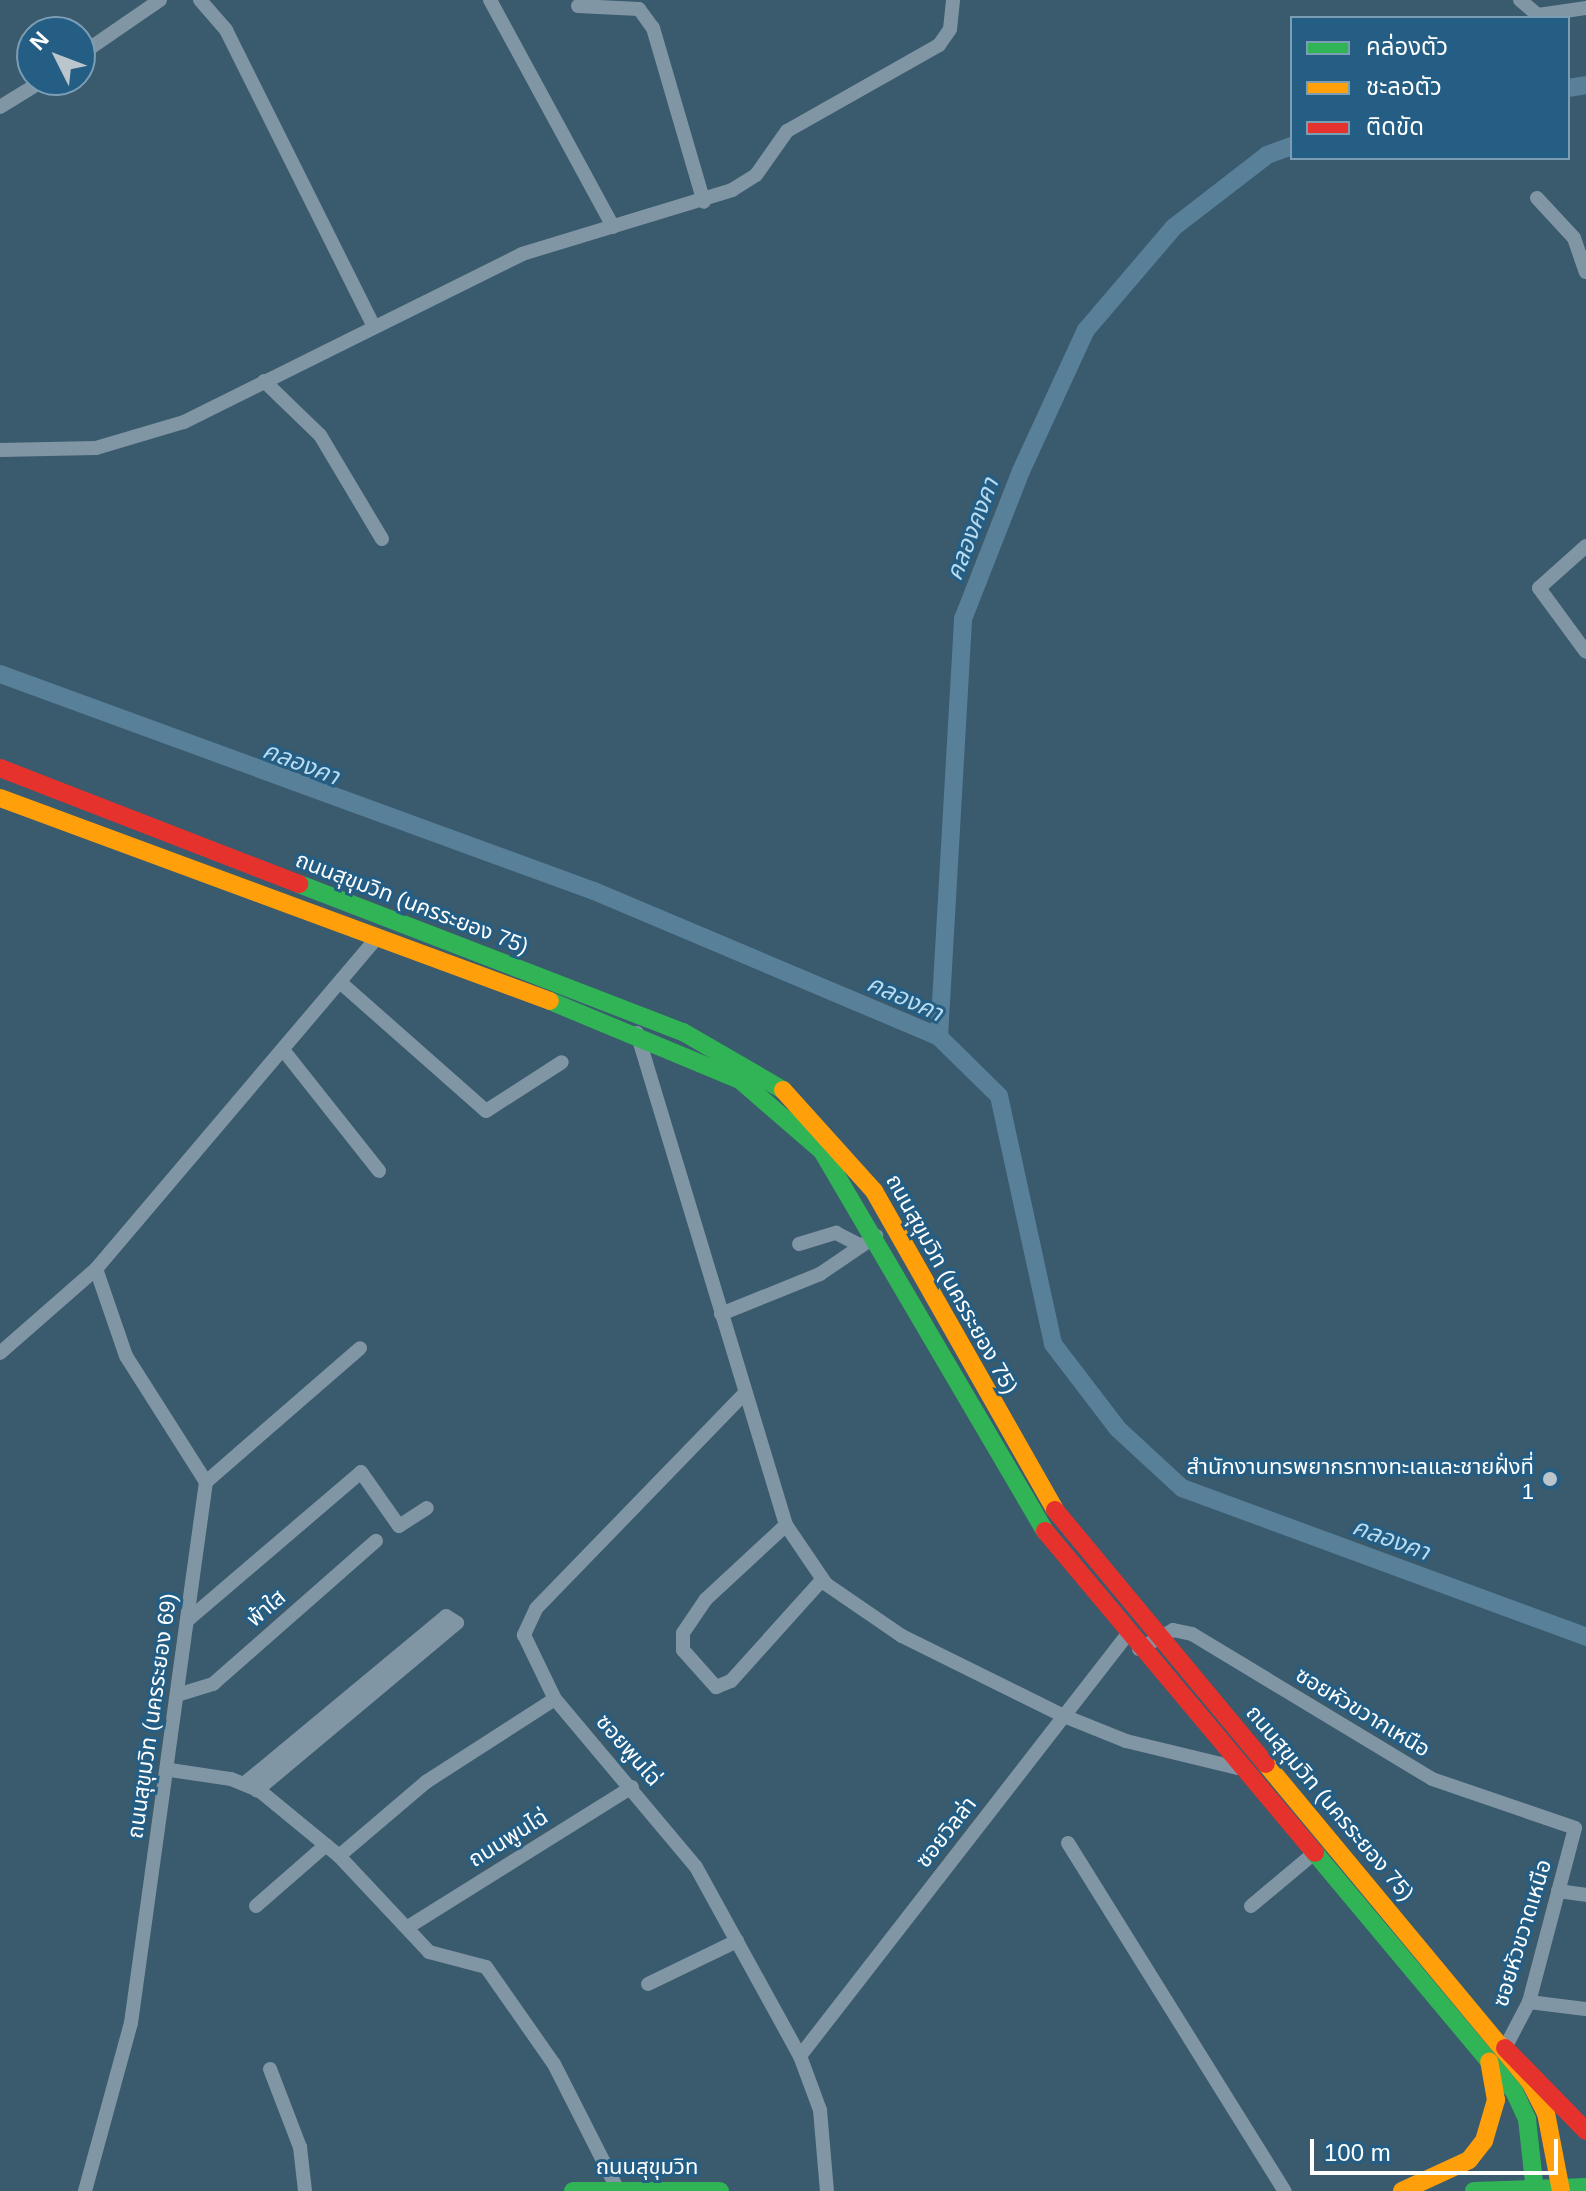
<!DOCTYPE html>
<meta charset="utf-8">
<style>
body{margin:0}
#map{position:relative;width:1586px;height:2191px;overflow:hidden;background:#3a5a6e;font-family:Helvetica,"Noto Sans Thai",sans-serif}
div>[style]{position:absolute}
.canal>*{height:18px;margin:-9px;padding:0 9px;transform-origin:9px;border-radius:9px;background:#588099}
.street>*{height:14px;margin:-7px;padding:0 7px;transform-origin:7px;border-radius:7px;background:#8096a4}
.fast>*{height:18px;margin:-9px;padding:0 9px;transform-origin:9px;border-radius:9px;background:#30b455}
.slow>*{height:18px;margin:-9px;padding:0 9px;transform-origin:9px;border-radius:9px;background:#ff9f0a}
.jam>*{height:18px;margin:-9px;padding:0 9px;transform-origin:9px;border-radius:9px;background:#e5322d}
.dots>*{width:22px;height:22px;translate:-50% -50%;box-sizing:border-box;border:4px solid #245e84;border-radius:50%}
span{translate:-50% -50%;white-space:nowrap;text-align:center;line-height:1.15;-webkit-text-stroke:6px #245e84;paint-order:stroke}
.street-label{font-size:22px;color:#fff}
.poi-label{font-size:22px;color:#fff}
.right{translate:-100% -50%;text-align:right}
.water-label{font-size:24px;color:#b9dbef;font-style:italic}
.legend{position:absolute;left:1290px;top:16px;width:280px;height:144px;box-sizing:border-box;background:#245e84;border:2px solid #7c9eb5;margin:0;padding:10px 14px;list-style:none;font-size:24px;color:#fff}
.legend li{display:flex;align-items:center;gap:16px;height:40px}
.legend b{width:40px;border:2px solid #7c9eb5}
.north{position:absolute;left:16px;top:16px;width:80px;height:80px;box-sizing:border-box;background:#245e84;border:2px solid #7c9eb5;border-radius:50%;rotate:312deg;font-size:22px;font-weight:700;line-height:32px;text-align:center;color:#fff}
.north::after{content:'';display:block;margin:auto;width:28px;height:36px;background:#bac5cc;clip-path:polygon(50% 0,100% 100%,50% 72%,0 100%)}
.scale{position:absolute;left:1310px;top:2139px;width:248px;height:36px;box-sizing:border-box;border:4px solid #fff;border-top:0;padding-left:10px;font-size:24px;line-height:28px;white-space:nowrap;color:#fff;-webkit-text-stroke:6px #245e84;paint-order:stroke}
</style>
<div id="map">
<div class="canal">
<div style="left:1568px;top:88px;width:18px;rotate:-9deg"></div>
<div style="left:0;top:674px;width:632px;rotate:20.07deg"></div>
<div style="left:594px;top:891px;width:375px;rotate:22.9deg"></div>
<div style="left:939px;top:1037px;width:84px;rotate:44.5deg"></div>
<div style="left:999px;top:1096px;width:254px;rotate:77.7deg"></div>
<div style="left:1053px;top:1344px;width:107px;rotate:52.6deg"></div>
<div style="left:1118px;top:1429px;width:87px;rotate:42.7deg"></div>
<div style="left:1182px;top:1488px;width:431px;rotate:20.2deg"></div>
<div style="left:939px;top:1037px;width:419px;rotate:-86.7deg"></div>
<div style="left:963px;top:619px;width:159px;rotate:-68.6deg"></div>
<div style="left:1021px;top:471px;width:155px;rotate:-65.3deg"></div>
<div style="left:1086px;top:330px;width:135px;rotate:-49.5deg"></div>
<div style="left:1174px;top:227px;width:118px;rotate:-37.7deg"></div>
<div style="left:1267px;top:155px;width:27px;rotate:-20deg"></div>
</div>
<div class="street">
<div style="left:200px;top:0;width:40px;rotate:49deg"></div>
<div style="left:226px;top:30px;width:327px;rotate:63.5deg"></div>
<div style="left:490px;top:0;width:258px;rotate:61.5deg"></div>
<div style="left:1520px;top:0;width:23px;rotate:40deg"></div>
<div style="left:1538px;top:15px;width:49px;rotate:-8.3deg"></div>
<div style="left:578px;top:6px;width:61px;rotate:2.8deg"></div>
<div style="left:639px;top:9px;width:24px;rotate:54deg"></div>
<div style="left:653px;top:28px;width:181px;rotate:73.7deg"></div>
<div style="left:80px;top:55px;width:97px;rotate:-34.5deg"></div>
<div style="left:0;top:107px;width:52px;rotate:-31.5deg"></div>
<div style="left:1537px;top:198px;width:54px;rotate:47.2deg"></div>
<div style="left:1574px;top:238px;width:36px;rotate:71deg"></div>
<div style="left:264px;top:381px;width:78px;rotate:44deg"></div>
<div style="left:320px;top:435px;width:121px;rotate:59.2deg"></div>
<div style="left:0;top:450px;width:96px;rotate:-1.2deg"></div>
<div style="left:96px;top:448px;width:92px;rotate:-16.5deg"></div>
<div style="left:184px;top:422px;width:377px;rotate:-26.4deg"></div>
<div style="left:522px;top:254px;width:220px;rotate:-16.9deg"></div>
<div style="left:732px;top:190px;width:28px;rotate:-32deg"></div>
<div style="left:756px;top:175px;width:54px;rotate:-54.8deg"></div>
<div style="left:787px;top:131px;width:175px;rotate:-29.5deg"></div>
<div style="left:939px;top:45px;width:19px;rotate:-55deg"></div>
<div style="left:950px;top:29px;width:29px;rotate:-84deg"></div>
<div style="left:1586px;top:546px;width:63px;rotate:138.2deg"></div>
<div style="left:1539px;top:588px;width:79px;rotate:53.7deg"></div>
<div style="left:341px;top:983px;width:193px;rotate:41.4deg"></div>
<div style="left:486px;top:1111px;width:90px;rotate:-32.8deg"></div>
<div style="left:637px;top:1033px;width:514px;rotate:73.15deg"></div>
<div style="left:786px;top:1525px;width:71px;rotate:55.9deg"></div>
<div style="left:826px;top:1584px;width:92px;rotate:34.4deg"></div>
<div style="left:902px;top:1636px;width:181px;rotate:26.3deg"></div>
<div style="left:1064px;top:1716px;width:67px;rotate:22deg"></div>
<div style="left:1126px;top:1741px;width:115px;rotate:13.6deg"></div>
<div style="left:284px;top:1051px;width:153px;rotate:51.6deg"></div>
<div style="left:799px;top:1244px;width:39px;rotate:-17deg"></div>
<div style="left:836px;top:1233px;width:28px;rotate:27deg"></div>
<div style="left:721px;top:1314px;width:107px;rotate:-22deg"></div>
<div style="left:820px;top:1274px;width:68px;rotate:-34.2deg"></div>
<div style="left:0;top:1353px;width:128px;rotate:-41.2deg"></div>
<div style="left:96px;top:1269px;width:433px;rotate:-49.7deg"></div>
<div style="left:744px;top:1394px;width:299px;rotate:134.1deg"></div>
<div style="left:536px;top:1609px;width:29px;rotate:115deg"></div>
<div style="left:524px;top:1635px;width:71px;rotate:64.2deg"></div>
<div style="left:555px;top:1699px;width:219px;rotate:50deg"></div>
<div style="left:696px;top:1867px;width:216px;rotate:61.2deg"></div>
<div style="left:800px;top:2056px;width:58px;rotate:69.7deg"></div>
<div style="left:820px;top:2110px;width:81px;rotate:85.1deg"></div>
<div style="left:206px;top:1482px;width:204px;rotate:-41deg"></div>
<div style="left:786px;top:1525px;width:109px;rotate:137.2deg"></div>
<div style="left:706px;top:1599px;width:41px;rotate:124.1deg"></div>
<div style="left:683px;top:1633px;width:17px;rotate:90deg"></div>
<div style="left:683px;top:1650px;width:50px;rotate:48.3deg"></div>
<div style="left:716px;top:1687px;width:16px;rotate:-22deg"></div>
<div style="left:731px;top:1681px;width:136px;rotate:-48deg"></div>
<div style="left:189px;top:1619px;width:226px;rotate:-40.5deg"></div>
<div style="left:361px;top:1472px;width:66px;rotate:54.9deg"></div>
<div style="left:399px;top:1526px;width:33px;rotate:-33deg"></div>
<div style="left:1139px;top:1649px;width:39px;rotate:-29deg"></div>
<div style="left:1173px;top:1630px;width:19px;rotate:12deg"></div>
<div style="left:1192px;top:1634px;width:280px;rotate:31.1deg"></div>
<div style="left:1432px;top:1779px;width:151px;rotate:18.9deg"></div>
<div style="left:1575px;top:1828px;width:180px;rotate:104.8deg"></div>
<div style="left:1529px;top:2002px;width:52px;rotate:117.6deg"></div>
<div style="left:177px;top:1695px;width:38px;rotate:-17deg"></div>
<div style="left:213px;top:1684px;width:217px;rotate:-41.3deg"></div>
<div style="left:170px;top:1770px;width:62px;rotate:8.4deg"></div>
<div style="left:231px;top:1779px;width:31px;rotate:22deg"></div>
<div style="left:260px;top:1791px;width:102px;rotate:39.4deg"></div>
<div style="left:339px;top:1856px;width:132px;rotate:46.8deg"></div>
<div style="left:429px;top:1952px;width:59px;rotate:14.7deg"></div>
<div style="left:486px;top:1967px;width:118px;rotate:55deg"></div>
<div style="left:554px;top:2064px;width:141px;rotate:63.1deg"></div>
<div style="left:245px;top:1783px;width:261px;rotate:-39.7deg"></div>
<div style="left:446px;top:1616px;width:13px;rotate:32deg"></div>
<div style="left:457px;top:1623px;width:261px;rotate:140.1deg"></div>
<div style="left:1068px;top:1843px;width:410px;rotate:58.1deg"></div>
<div style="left:339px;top:1856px;width:114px;rotate:-40.4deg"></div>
<div style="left:426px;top:1782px;width:153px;rotate:-32.8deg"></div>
<div style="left:1558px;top:1891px;width:28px;rotate:8deg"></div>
<div style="left:256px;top:1906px;width:93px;rotate:-41.1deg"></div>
<div style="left:1251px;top:1906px;width:80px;rotate:-39.9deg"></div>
<div style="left:408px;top:1927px;width:264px;rotate:-32deg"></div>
<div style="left:648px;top:1984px;width:99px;rotate:-25.8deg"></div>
<div style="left:1529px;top:2002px;width:57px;rotate:7deg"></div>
<div style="left:800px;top:2056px;width:533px;rotate:-52.16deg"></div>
<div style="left:270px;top:2069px;width:84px;rotate:69deg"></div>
<div style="left:300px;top:2147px;width:44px;rotate:83.5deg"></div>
<div style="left:85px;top:2191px;width:174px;rotate:-74.7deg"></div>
<div style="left:131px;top:2023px;width:546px;rotate:-82.11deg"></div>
<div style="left:206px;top:1482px;width:149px;rotate:-122.4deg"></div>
<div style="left:126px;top:1356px;width:92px;rotate:-109deg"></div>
</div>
<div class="fast">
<div style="left:299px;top:884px;width:412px;rotate:21.1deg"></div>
<div style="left:683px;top:1032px;width:116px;rotate:30.1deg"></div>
<div style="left:550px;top:1001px;width:206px;rotate:22.6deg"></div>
<div style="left:740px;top:1080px;width:108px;rotate:40.9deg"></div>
<div style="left:822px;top:1151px;width:441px;rotate:59.6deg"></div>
<div style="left:1315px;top:1853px;width:310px;rotate:50.1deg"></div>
<div style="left:1514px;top:2091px;width:31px;rotate:65deg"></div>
<div style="left:1527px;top:2119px;width:72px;rotate:83.7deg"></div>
<div style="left:573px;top:2191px;width:147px"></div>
<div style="left:1474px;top:2191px;width:112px;rotate:-2deg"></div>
</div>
<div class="slow">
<div style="left:0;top:798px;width:586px;rotate:20.26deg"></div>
<div style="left:783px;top:1090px;width:136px;rotate:48deg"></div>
<div style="left:874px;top:1191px;width:367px;rotate:60.4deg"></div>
<div style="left:1266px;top:1764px;width:413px;rotate:50.3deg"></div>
<div style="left:1530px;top:2082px;width:35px;rotate:63deg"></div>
<div style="left:1546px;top:2113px;width:79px;rotate:79.1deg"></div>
<div style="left:1402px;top:2191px;width:74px;rotate:-24.8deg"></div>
<div style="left:1469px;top:2160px;width:24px;rotate:-52deg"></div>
<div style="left:1484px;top:2141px;width:43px;rotate:-73.7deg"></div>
<div style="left:1496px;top:2100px;width:39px;rotate:-100deg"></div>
</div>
<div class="jam">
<div style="left:0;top:768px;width:321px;rotate:21.2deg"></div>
<div style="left:1055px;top:1510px;width:330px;rotate:50.3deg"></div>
<div style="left:1045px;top:1531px;width:420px;rotate:50deg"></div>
<div style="left:1505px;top:2048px;width:116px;rotate:45.7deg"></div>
</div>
<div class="dots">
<div style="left:1550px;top:1479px;background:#bac5cc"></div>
</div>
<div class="street-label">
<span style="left:412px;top:903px;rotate:21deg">ถนนสุขุมวิท (นครระยอง 75)</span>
<span style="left:952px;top:1284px;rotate:61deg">ถนนสุขุมวิท (นครระยอง 75)</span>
<span style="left:266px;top:1608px;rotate:-41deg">พ้าใส</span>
<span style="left:1363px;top:1712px;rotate:31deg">ซอยหัวขวากเหนือ</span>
<span style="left:152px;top:1716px;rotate:-82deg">ถนนสุขุมวิท (นครระยอง 69)</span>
<span style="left:629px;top:1750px;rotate:49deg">ซอยพูนไฉ่</span>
<span style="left:1330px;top:1803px;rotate:50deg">ถนนสุขุมวิท (นครระยอง 75)</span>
<span style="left:946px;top:1832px;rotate:-52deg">ซอยวิลล่า</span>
<span style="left:508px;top:1838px;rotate:-32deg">ถนนพูนไฉ่</span>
<span style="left:1522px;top:1933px;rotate:-73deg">ซอยหัวขวาดเหนือ</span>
<span style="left:647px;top:2167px">ถนนสุขุมวิท</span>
</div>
<div class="poi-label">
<span class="right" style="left:1534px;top:1479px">สำนักงานทรพยากรทางทะเลและชายฝั่งที่<br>1</span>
</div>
<div class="water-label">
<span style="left:972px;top:529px;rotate:-69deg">คลองคงคา</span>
<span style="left:301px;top:763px;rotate:21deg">คลองคา</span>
<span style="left:905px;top:998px;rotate:24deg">คลองคา</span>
<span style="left:1391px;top:1539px;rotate:20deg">คลองคา</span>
</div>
<ul class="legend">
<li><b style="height:10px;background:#30b455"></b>คล่องตัว</li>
<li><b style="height:10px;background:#ff9f0a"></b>ชะลอตัว</li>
<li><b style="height:10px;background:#e5322d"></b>ติดขัด</li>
</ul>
<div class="north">N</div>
<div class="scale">100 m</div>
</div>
